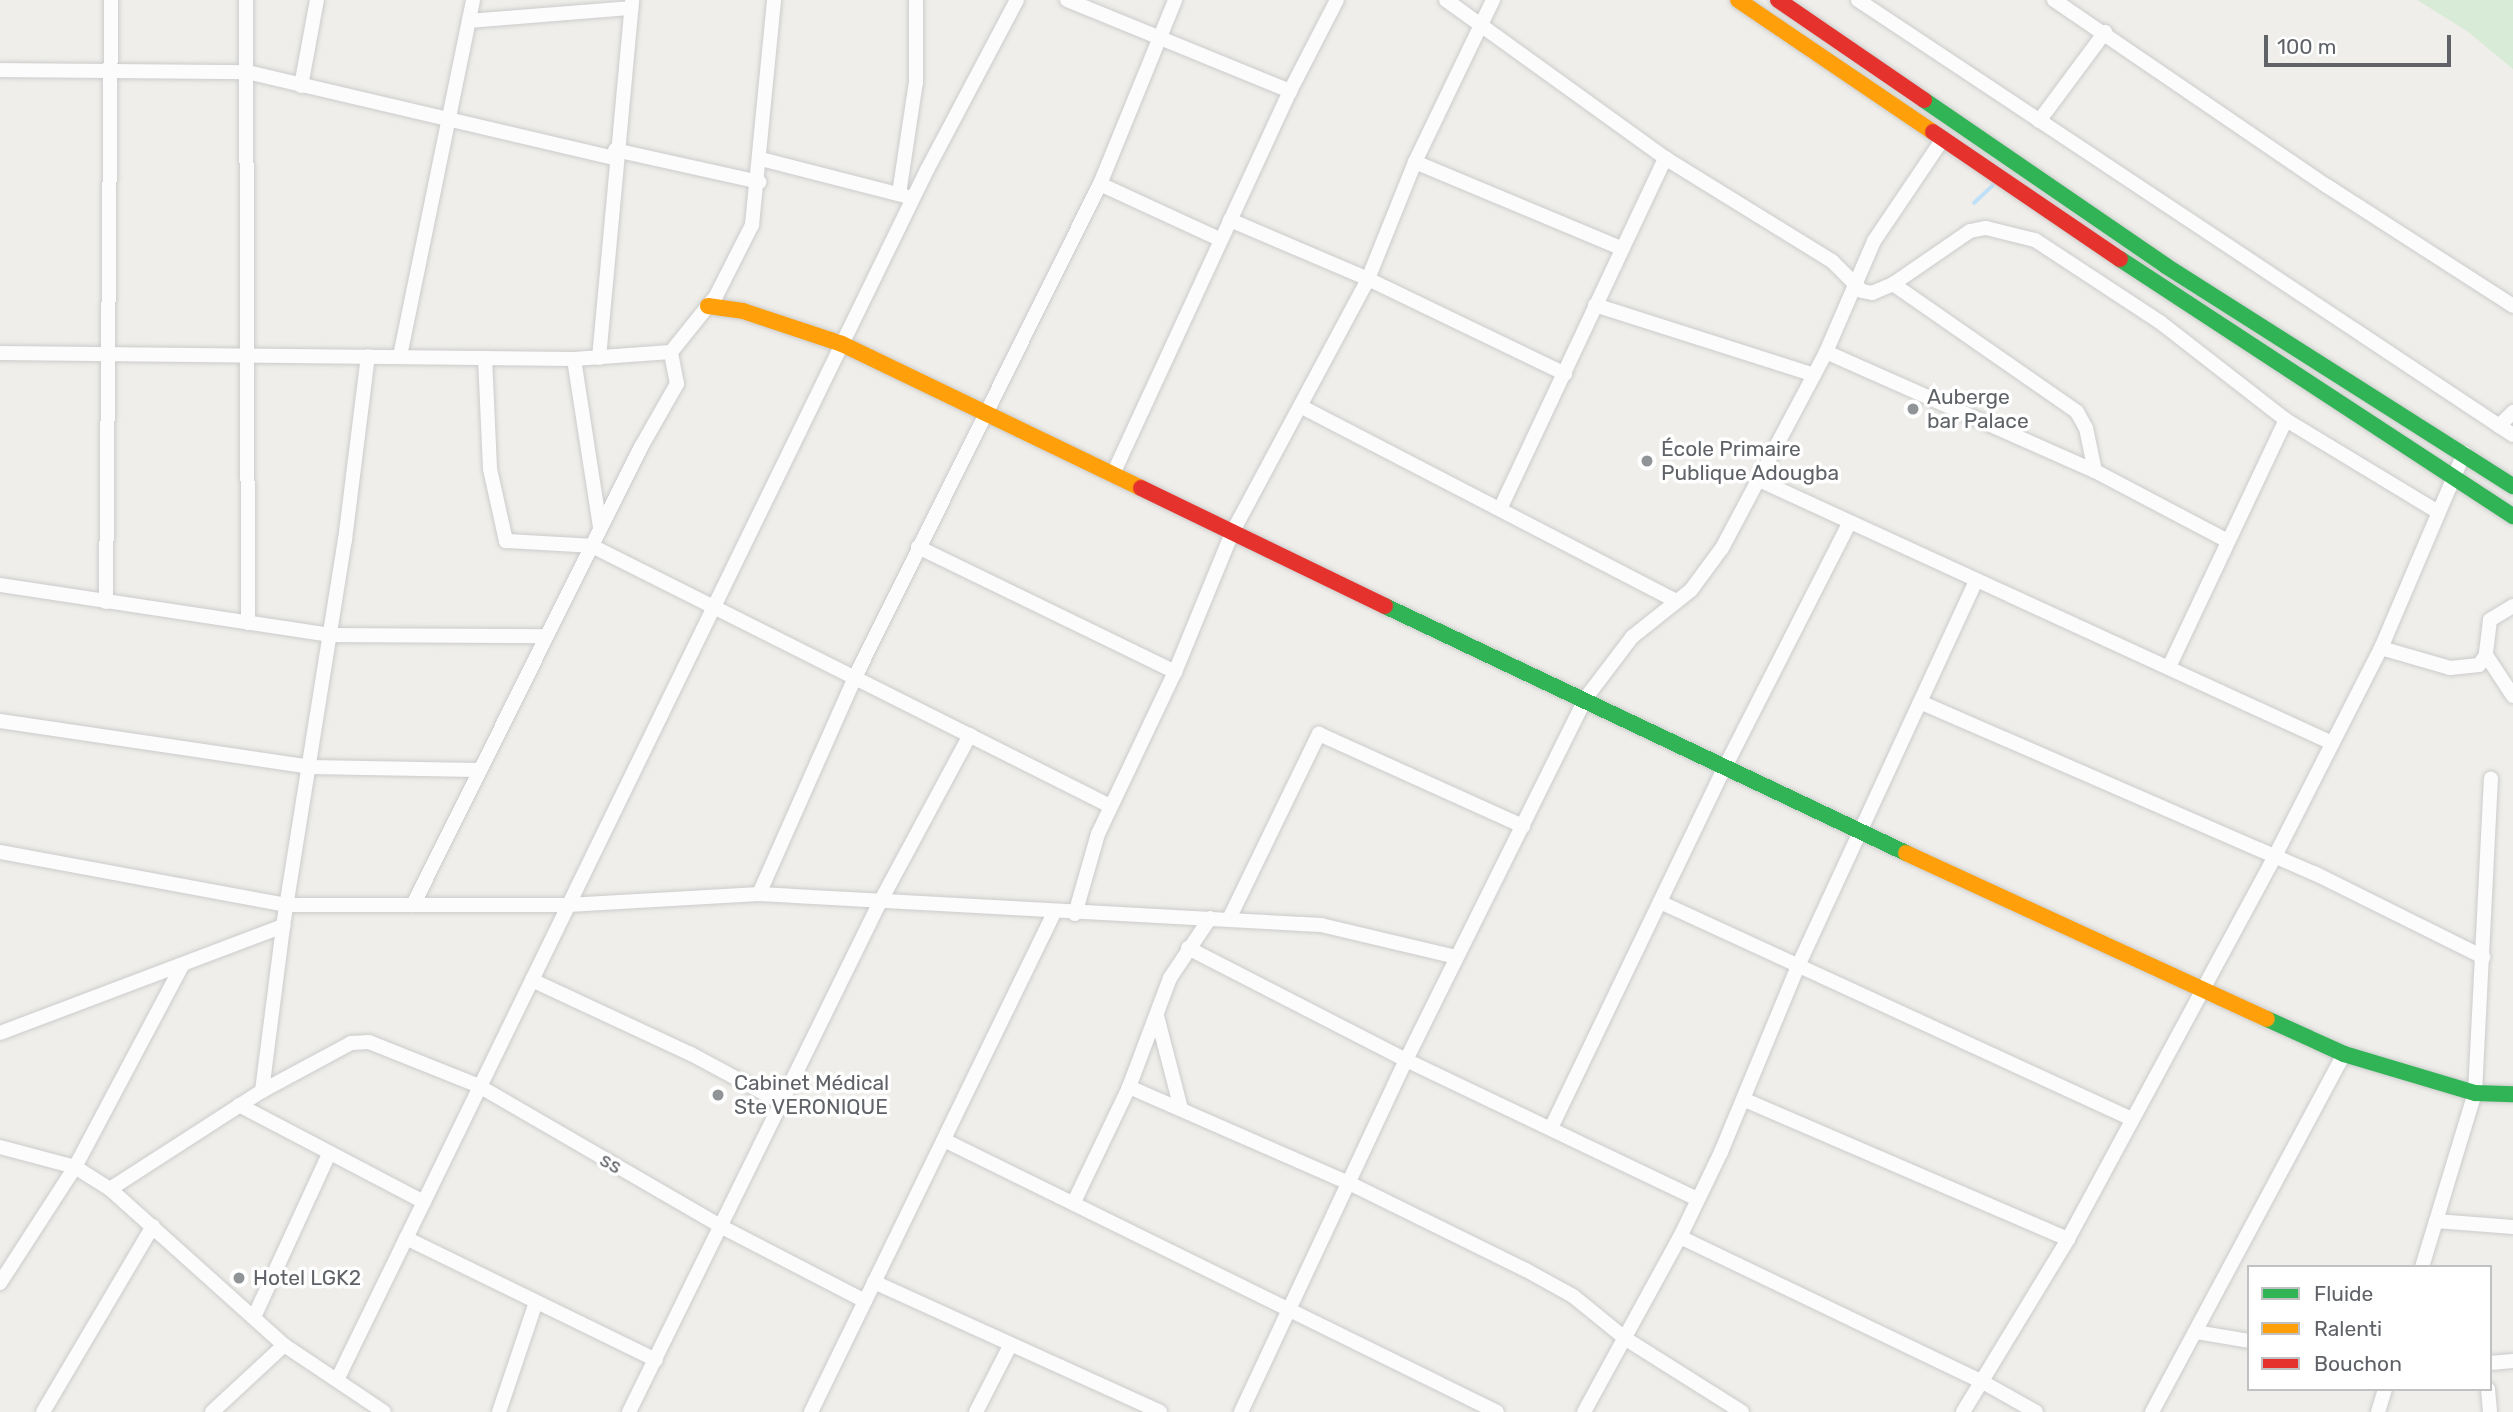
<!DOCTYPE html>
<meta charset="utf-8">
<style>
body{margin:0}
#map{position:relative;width:2513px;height:1412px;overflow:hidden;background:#efeeea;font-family:Rubik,sans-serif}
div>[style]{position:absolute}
.green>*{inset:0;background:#d8ebd6}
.stream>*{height:3.5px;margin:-1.75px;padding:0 1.75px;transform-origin:1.75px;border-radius:1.75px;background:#bfe0f9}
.roads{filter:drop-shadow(0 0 2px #cbcccc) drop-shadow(0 0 2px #cbcccc)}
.street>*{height:14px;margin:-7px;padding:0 7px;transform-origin:7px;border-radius:7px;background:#fdfcfc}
.fast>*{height:16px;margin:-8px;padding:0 8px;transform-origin:8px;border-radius:8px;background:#30b455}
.slow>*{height:16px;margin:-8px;padding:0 8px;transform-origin:8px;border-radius:8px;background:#ff9f0a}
.jam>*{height:16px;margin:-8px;padding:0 8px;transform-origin:8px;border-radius:8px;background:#e5322d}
.dots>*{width:19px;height:19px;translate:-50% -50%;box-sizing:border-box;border:4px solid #fff;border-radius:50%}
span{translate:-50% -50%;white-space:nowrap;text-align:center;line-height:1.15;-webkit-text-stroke:7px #fff;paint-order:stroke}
.poi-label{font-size:21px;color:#5f6368}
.left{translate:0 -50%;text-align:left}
.street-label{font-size:21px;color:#5f6368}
.legend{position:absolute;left:2247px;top:1265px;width:245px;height:126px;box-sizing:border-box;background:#fff;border:2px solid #bfc1c3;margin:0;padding:9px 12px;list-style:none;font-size:21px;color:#5f6368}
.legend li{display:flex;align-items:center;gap:14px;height:35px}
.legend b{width:35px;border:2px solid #bfc1c3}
.scale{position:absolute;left:2264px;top:35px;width:187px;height:32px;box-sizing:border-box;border:4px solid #5f6368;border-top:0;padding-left:9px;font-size:21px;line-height:24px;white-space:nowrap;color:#5f6368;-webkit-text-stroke:5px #fff;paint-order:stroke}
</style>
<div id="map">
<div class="green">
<div style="clip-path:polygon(2417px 0,2513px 0,2513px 69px,2467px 31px)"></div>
</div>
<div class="stream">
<div style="left:1974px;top:203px;width:26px;rotate:-43deg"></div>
</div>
<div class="roads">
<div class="street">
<div style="left:246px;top:0;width:623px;rotate:89.82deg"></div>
<div style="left:1067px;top:0;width:241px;rotate:22.2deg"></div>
<div style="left:1446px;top:0;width:270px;rotate:35.8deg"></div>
<div style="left:1665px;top:158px;width:196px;rotate:31.7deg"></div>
<div style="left:1832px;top:261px;width:42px;rotate:45deg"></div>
<div style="left:1862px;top:291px;width:10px;rotate:11deg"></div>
<div style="left:1872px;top:293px;width:23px;rotate:-23deg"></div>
<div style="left:1893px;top:284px;width:93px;rotate:-34.5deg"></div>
<div style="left:1970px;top:231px;width:16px;rotate:-11deg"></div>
<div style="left:1986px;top:228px;width:50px;rotate:13.8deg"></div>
<div style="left:2035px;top:240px;width:149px;rotate:33.3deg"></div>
<div style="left:2160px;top:322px;width:160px;rotate:37.9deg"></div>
<div style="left:2286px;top:420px;width:178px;rotate:31.2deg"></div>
<div style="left:1858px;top:0;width:786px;rotate:33.59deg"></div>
<div style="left:2054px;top:0;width:330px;rotate:34.3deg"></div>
<div style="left:2327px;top:186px;width:221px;rotate:32.8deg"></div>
<div style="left:469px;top:21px;width:163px;rotate:-4.6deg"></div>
<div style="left:0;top:70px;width:247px;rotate:0.5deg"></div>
<div style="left:247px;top:72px;width:377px;rotate:13.2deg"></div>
<div style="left:301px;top:86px;width:87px;rotate:-79.5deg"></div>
<div style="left:2039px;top:121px;width:111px;rotate:-53.4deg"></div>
<div style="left:615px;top:150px;width:148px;rotate:12.5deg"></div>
<div style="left:761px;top:159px;width:149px;rotate:14.4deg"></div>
<div style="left:1415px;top:162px;width:223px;rotate:22.7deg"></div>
<div style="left:1100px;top:184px;width:133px;rotate:24.8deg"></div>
<div style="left:899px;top:194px;width:113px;rotate:-81.4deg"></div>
<div style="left:916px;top:82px;width:82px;rotate:-90deg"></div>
<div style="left:1230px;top:220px;width:150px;rotate:23.1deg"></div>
<div style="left:1368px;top:279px;width:219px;rotate:25.7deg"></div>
<div style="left:1893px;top:284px;width:224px;rotate:34.8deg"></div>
<div style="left:2077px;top:412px;width:18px;rotate:61deg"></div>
<div style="left:2086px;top:428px;width:44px;rotate:78.2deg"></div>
<div style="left:1595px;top:305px;width:230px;rotate:17.7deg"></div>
<div style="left:1826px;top:352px;width:294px;rotate:23.9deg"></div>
<div style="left:2095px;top:471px;width:148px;rotate:27.8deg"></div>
<div style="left:0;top:353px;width:574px;rotate:0.6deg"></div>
<div style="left:574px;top:359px;width:97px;rotate:-4.1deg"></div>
<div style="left:671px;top:352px;width:72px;rotate:-51.2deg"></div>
<div style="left:716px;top:296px;width:80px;rotate:-63.1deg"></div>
<div style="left:752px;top:225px;width:226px;rotate:-84.4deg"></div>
<div style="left:400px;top:356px;width:363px;rotate:-78.4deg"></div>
<div style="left:485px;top:358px;width:111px;rotate:87.4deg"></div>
<div style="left:490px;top:469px;width:74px;rotate:77.5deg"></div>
<div style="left:506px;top:541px;width:86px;rotate:3.3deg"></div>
<div style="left:592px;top:546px;width:580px;rotate:26.65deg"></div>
<div style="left:599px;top:358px;width:360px;rotate:-84.7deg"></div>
<div style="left:574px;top:359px;width:170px;rotate:81.2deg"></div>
<div style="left:1302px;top:407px;width:422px;rotate:27.4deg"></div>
<div style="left:2499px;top:426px;width:20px;rotate:-45deg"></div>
<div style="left:1113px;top:474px;width:422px;rotate:-65.2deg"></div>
<div style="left:1290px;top:91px;width:102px;rotate:-62.7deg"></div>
<div style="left:1761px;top:481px;width:628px;rotate:24.65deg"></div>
<div style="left:1501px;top:507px;width:386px;rotate:-64.8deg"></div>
<div style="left:918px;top:547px;width:286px;rotate:25.9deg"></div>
<div style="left:0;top:585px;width:334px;rotate:8.6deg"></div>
<div style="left:330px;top:635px;width:216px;rotate:0.3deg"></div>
<div style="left:106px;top:602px;width:602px;rotate:-89.52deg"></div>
<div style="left:2513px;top:606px;width:27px;rotate:149deg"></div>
<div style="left:2490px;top:620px;width:35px;rotate:97deg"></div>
<div style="left:2486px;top:655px;width:49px;rotate:56.6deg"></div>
<div style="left:2381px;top:648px;width:72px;rotate:16.2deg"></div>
<div style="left:2450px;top:668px;width:29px;rotate:-6deg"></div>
<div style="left:2479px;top:665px;width:12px;rotate:-55deg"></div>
<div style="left:2169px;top:667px;width:273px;rotate:-64.7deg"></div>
<div style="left:1920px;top:702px;width:430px;rotate:23.5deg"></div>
<div style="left:2314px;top:873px;width:189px;rotate:26.4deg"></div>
<div style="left:0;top:721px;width:313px;rotate:8.4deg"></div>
<div style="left:310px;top:767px;width:167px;rotate:1deg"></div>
<div style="left:0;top:852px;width:292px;rotate:10.5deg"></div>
<div style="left:287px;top:905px;width:281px"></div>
<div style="left:568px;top:905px;width:191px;rotate:-3.3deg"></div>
<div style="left:759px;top:894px;width:563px;rotate:3.16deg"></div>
<div style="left:1321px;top:925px;width:139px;rotate:13.3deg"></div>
<div style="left:759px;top:894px;width:240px;rotate:-66.1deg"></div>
<div style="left:856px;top:675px;width:548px;rotate:-63.58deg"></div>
<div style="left:1100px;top:184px;width:199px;rotate:-67.8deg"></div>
<div style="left:1660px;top:902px;width:519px;rotate:24.69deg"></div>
<div style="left:413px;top:905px;width:512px;rotate:-63.54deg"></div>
<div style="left:641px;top:447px;width:73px;rotate:-60.3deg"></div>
<div style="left:677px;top:384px;width:33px;rotate:-101deg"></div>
<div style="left:1075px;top:914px;width:83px;rotate:-74deg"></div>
<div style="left:1098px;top:834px;width:179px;rotate:-64.6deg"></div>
<div style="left:1175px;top:672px;width:150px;rotate:-67.7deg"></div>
<div style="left:1232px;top:533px;width:288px;rotate:-61.8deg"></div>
<div style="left:1368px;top:279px;width:126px;rotate:-68.1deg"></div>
<div style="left:1415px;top:162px;width:180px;rotate:-64.3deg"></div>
<div style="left:1229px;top:919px;width:206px;rotate:-64.1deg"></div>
<div style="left:1319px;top:734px;width:224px;rotate:24.3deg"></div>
<div style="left:1188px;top:948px;width:245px;rotate:27.2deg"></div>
<div style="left:1406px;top:1060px;width:323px;rotate:25.5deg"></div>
<div style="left:532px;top:980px;width:175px;rotate:25deg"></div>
<div style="left:691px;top:1054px;width:103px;rotate:28.3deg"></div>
<div style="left:1157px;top:1016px;width:96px;rotate:75.5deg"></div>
<div style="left:0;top:1033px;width:303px;rotate:-20.7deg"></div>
<div style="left:1129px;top:1087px;width:240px;rotate:23.6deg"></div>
<div style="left:1349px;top:1183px;width:197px;rotate:26.2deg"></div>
<div style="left:1526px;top:1270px;width:54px;rotate:29deg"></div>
<div style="left:1573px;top:1296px;width:68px;rotate:39.1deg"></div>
<div style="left:1626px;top:1339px;width:137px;rotate:32.2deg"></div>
<div style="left:262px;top:1091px;width:166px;rotate:-82.7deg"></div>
<div style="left:283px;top:926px;width:391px;rotate:-80.9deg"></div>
<div style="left:345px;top:540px;width:185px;rotate:-82.9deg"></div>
<div style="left:1745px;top:1100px;width:352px;rotate:23.3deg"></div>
<div style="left:239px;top:1105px;width:209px;rotate:27.7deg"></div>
<div style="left:1551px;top:1128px;width:399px;rotate:-64.3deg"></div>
<div style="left:1724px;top:769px;width:277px;rotate:-63deg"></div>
<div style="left:944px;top:1140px;width:616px;rotate:26.19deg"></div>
<div style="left:0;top:1147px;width:78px;rotate:14.9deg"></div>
<div style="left:75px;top:1167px;width:41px;rotate:32.2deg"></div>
<div style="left:110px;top:1189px;width:234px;rotate:41.9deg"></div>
<div style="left:284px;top:1345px;width:120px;rotate:33.8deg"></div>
<div style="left:110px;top:1189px;width:181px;rotate:-32.8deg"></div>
<div style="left:262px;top:1091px;width:101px;rotate:-28.3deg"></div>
<div style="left:351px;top:1043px;width:18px;rotate:-3deg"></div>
<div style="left:369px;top:1042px;width:118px;rotate:21.8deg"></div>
<div style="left:479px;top:1086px;width:281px;rotate:30.1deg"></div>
<div style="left:722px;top:1227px;width:161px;rotate:27.4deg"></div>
<div style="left:1074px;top:1202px;width:127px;rotate:-64.4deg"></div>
<div style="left:1129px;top:1087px;width:116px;rotate:-69.4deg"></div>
<div style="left:1170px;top:978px;width:72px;rotate:-56.3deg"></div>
<div style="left:2436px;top:1221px;width:77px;rotate:4.5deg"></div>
<div style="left:1680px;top:1237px;width:334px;rotate:25.6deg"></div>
<div style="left:1981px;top:1381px;width:63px;rotate:29.4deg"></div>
<div style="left:406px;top:1238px;width:278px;rotate:26deg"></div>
<div style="left:2422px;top:1267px;width:182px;rotate:-73.1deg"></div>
<div style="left:2475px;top:1093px;width:315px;rotate:-87.1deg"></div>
<div style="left:874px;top:1282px;width:314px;rotate:24.4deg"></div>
<div style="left:0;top:1283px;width:138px;rotate:-57.1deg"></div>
<div style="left:75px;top:1167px;width:228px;rotate:-62deg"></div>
<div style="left:254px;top:1317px;width:179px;rotate:-65.3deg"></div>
<div style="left:2196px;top:1332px;width:54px;rotate:9.6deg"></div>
<div style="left:2490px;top:1363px;width:23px;rotate:-5deg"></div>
<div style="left:337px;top:1380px;width:1348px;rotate:-64.01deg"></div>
<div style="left:928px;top:168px;width:190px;rotate:-62.1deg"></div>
<div style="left:2488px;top:1389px;width:23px;rotate:85deg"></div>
<div style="left:43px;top:1412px;width:216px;rotate:-59.4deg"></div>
<div style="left:212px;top:1412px;width:98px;rotate:-42.9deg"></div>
<div style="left:499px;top:1412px;width:116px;rotate:-71.4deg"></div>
<div style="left:629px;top:1412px;width:566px;rotate:-63.8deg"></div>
<div style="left:879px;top:904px;width:192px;rotate:-61.7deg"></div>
<div style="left:811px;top:1412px;width:555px;rotate:-64.04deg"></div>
<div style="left:976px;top:1412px;width:76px;rotate:-62.8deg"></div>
<div style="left:1241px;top:1412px;width:389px;rotate:-64.9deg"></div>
<div style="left:1406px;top:1060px;width:403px;rotate:-63.6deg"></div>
<div style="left:1585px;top:699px;width:78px;rotate:-52.8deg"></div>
<div style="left:1632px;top:637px;width:75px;rotate:-38.5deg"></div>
<div style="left:1691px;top:590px;width:52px;rotate:-53.6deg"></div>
<div style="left:1722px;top:548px;width:222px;rotate:-62deg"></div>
<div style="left:1826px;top:352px;width:121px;rotate:-66.6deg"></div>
<div style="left:1874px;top:241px;width:122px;rotate:-56deg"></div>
<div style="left:1584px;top:1412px;width:200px;rotate:-61.3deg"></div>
<div style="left:1680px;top:1237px;width:94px;rotate:-64.2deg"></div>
<div style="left:1721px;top:1152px;width:201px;rotate:-67.5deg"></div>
<div style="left:1798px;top:966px;width:425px;rotate:-65.2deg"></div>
<div style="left:1963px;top:1412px;width:202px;rotate:-58.7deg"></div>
<div style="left:2068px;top:1239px;width:435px;rotate:-61.6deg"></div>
<div style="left:2275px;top:856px;width:233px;rotate:-63deg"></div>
<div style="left:2381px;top:648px;width:212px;rotate:-66.9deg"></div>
<div style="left:2152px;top:1412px;width:406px;rotate:-61.8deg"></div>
<div style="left:2378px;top:1412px;width:24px;rotate:-73deg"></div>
</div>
<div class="fast">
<div style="left:1924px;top:100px;width:293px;rotate:34.4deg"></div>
<div style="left:2166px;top:266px;width:411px;rotate:32.4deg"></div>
<div style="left:2120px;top:259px;width:470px;rotate:33.2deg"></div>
<div style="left:1385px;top:606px;width:577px;rotate:25.37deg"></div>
<div style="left:2267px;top:1019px;width:85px;rotate:24.4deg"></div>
<div style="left:2344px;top:1054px;width:137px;rotate:16.6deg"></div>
<div style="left:2475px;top:1093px;width:38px;rotate:2deg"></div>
</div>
<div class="slow">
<div style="left:1738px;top:0;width:235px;rotate:34.1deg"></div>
<div style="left:708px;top:306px;width:35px;rotate:8deg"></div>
<div style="left:743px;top:311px;width:104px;rotate:18.4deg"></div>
<div style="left:842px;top:344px;width:332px;rotate:25.7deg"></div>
<div style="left:1906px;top:853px;width:397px;rotate:24.7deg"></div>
</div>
<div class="jam">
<div style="left:1778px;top:0;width:177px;rotate:34.4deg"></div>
<div style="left:1933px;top:132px;width:226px;rotate:34.2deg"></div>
<div style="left:1141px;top:488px;width:271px;rotate:25.8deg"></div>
</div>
</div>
<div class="dots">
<div style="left:1913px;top:409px;background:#919496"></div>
<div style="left:1647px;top:461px;background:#919496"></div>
<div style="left:718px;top:1095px;background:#919496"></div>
<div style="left:239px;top:1278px;background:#919496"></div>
</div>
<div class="poi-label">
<span class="left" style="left:1927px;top:409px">Auberge<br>bar Palace</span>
<span class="left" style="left:1661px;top:461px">École Primaire<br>Publique Adougba</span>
<span class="left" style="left:734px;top:1095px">Cabinet Médical<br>Ste VERONIQUE</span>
<span class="left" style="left:253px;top:1278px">Hotel LGK2</span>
</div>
<div class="street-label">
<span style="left:611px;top:1163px;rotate:30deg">ss</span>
</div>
<ul class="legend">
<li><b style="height:9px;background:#30b455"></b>Fluide</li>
<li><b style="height:9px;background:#ff9f0a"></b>Ralenti</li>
<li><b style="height:9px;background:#e5322d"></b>Bouchon</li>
</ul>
<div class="scale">100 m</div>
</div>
